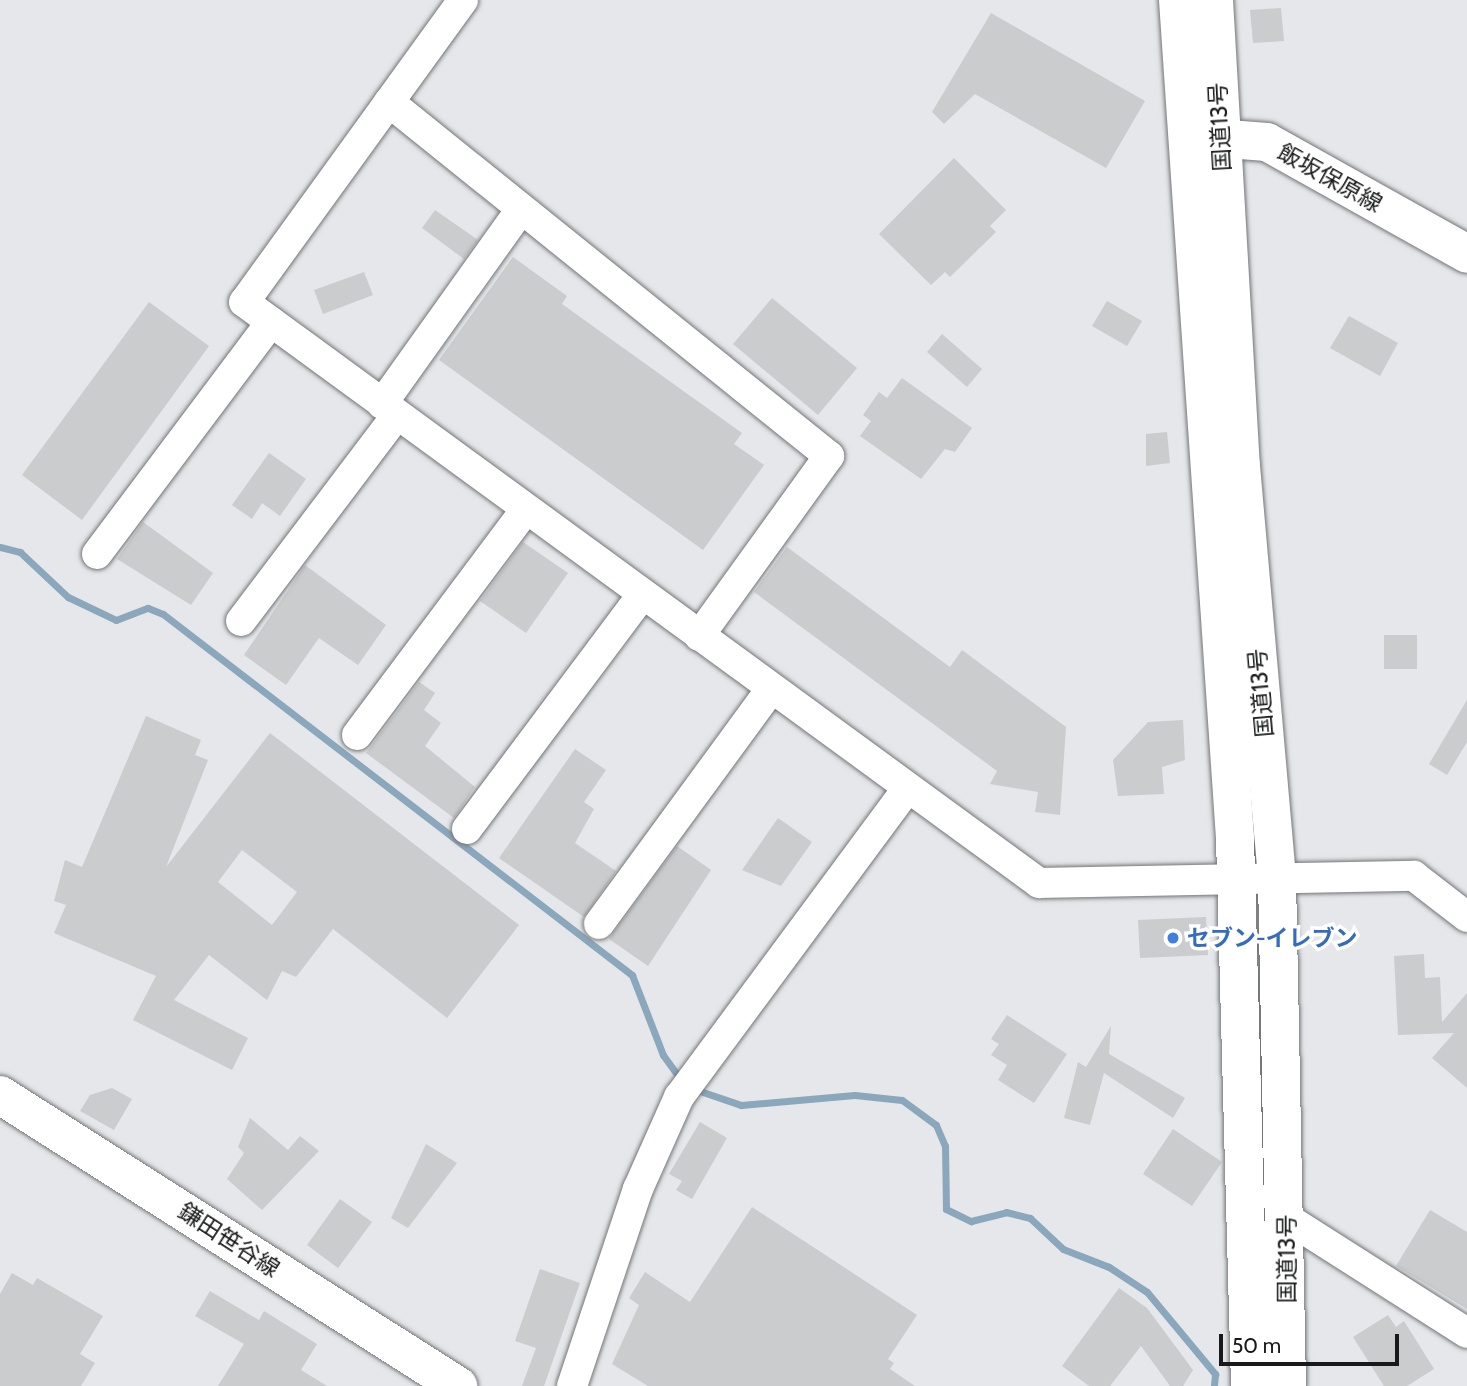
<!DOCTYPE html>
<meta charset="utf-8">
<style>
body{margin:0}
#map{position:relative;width:1467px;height:1386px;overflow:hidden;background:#e5e7ea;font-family:Cabin,"Noto Sans JP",sans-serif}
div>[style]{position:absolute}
.stream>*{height:7px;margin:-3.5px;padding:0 3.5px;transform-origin:3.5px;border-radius:3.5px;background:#8ba7bc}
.building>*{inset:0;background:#caccce}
.roads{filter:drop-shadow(0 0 2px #737577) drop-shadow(0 0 2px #737577)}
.street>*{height:30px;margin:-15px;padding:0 15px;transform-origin:15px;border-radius:15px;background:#fff}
.secondary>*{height:38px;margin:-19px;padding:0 19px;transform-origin:19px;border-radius:19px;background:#fff}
.highway>*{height:38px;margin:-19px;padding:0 19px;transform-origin:19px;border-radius:19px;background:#fff}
.dots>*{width:19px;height:19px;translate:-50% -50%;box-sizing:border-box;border:4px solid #fff;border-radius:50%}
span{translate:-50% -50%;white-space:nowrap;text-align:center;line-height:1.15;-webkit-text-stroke:7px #fff;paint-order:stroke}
.street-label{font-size:23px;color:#18191a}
.shop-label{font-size:23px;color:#366cbe;font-weight:700}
.left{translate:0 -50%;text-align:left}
.scale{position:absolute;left:1219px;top:1334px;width:180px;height:32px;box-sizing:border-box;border:4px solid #18191a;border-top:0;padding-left:9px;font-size:21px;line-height:24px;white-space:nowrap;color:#18191a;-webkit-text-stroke:5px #fff;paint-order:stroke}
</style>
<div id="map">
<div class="stream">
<div style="left:0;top:547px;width:21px;rotate:14deg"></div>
<div style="left:20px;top:552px;width:66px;rotate:43.2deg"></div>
<div style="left:68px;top:597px;width:53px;rotate:25.6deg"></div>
<div style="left:116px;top:620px;width:34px;rotate:-21deg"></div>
<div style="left:148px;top:608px;width:16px;rotate:22deg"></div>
<div style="left:163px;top:614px;width:592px;rotate:37.59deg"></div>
<div style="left:632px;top:975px;width:86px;rotate:68.8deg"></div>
<div style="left:663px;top:1055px;width:31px;rotate:54deg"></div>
<div style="left:694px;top:1089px;width:50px;rotate:18.8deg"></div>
<div style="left:741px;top:1105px;width:114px;rotate:-5deg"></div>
<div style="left:855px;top:1095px;width:47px;rotate:6.1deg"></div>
<div style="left:902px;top:1100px;width:42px;rotate:36.3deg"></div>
<div style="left:936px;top:1125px;width:23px;rotate:67deg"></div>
<div style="left:945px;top:1146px;width:63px;rotate:89.1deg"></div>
<div style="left:946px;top:1209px;width:28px;rotate:26deg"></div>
<div style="left:971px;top:1221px;width:36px;rotate:-14deg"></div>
<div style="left:1006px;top:1212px;width:25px;rotate:14deg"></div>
<div style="left:1030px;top:1218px;width:45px;rotate:43.2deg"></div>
<div style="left:1063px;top:1249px;width:49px;rotate:21.4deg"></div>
<div style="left:1109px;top:1267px;width:45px;rotate:33.3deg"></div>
<div style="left:1147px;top:1292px;width:107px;rotate:50.3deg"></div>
<div style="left:1215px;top:1374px;width:12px;rotate:95deg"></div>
</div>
<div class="building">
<div style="clip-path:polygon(1281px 8px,1284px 41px,1253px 43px,1250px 10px)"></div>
<div style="clip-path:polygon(991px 13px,1145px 101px,1106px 168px,975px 94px,944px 124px,932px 112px)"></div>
<div style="clip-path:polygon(954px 158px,1006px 210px,990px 226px,996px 232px,950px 277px,945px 272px,931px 285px,879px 234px)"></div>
<div style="clip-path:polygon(435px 210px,478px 240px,464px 259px,422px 228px)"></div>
<div style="clip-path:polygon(513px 257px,567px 296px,562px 304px,742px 433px,734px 444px,764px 465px,703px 550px,439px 360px)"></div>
<div style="clip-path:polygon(364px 272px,373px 295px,323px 314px,314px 290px)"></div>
<div style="clip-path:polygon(772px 298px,857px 368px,818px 415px,733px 344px)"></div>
<div style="clip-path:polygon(1107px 301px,1142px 321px,1127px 346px,1092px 326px)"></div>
<div style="clip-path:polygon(149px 302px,209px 346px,82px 520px,22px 475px)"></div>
<div style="clip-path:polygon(1349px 316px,1398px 343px,1380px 376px,1330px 348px)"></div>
<div style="clip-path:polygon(942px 334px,982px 369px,967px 387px,927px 352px)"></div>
<div style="clip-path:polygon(902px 378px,972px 428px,955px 452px,945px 449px,921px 479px,860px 436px,871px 421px,863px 415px,879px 392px,887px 398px)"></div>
<div style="clip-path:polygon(1167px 432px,1170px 463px,1146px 466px,1146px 434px)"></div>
<div style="clip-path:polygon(269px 453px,306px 479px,280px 516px,262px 503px,252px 519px,232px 505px)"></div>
<div style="clip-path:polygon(143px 522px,213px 573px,191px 605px,117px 559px)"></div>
<div style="clip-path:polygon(523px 542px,568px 573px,526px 633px,480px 601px)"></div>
<div style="clip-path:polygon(787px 547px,950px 667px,962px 650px,1066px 727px,1060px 815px,1035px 812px,1038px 792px,990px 784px,997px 771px,754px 592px)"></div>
<div style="clip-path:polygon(305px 565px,386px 625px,358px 665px,319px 638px,286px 685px,244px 655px)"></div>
<div style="clip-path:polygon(1384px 635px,1417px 635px,1417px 669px,1384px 669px)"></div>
<div style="clip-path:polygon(419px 682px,435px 693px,424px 710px,441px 723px,425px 746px,475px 787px,454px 818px,366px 753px)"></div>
<div style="clip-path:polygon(1467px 700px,1467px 742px,1447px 775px,1429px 764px)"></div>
<div style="clip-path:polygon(evenodd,146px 716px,201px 740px,195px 755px,208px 760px,166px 867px,270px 733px,519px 925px,447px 1018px,333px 929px,296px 977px,282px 971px,267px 1000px,209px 955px,174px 1000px,248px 1038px,232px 1070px,133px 1020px,156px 976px,54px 933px,66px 905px,54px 901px,65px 860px,82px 867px,146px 716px,242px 850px,297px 892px,272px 925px,218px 882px,242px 850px)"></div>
<div style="clip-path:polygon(1183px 720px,1185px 760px,1162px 767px,1164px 794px,1118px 796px,1113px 760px,1148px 722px)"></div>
<div style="clip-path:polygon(575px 749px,606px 770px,584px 802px,594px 809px,575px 843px,616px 871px,584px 917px,499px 858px)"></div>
<div style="clip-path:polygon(778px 818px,812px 842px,781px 886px,742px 870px)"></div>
<div style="clip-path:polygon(677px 846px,711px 870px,648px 966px,609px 939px)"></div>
<div style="clip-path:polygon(1206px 917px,1208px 955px,1140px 958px,1138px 920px)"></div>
<div style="clip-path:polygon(1424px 954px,1425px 978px,1440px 977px,1442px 1022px,1467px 993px,1467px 1088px,1432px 1058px,1454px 1033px,1398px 1035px,1394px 956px)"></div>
<div style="clip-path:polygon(1007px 1015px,1067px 1054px,1034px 1103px,998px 1080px,1007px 1065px,991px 1055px,999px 1044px,991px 1039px)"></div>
<div style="clip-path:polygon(1111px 1026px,1109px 1054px,1185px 1098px,1173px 1118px,1104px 1073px,1090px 1125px,1064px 1118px,1078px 1062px,1086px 1067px)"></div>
<div style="clip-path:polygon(112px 1088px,132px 1099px,114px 1130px,80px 1111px,90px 1095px)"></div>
<div style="clip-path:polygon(250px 1118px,288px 1150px,300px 1136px,319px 1151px,262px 1210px,227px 1179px,244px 1153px,238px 1147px)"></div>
<div style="clip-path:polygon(700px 1122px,727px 1138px,692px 1199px,676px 1190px,682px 1181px,669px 1174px)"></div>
<div style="clip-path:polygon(1173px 1129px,1222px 1162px,1192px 1206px,1143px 1174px)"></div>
<div style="clip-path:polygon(426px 1144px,457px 1163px,408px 1228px,391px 1218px)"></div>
<div style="clip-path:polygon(340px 1199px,372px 1222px,338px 1268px,307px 1245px)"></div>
<div style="clip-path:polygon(752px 1207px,917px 1315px,888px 1359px,894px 1363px,890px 1369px,915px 1386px,648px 1386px,612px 1364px,639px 1305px,629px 1298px,645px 1272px,690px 1302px)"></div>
<div style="clip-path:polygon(1430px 1210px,1467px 1232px,1467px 1309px,1396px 1266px)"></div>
<div style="clip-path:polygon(540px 1269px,580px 1283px,544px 1386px,522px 1386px,536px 1348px,515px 1341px)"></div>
<div style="clip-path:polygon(12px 1273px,33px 1285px,37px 1278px,103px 1316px,80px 1354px,95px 1363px,81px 1386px,0 1386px,0 1294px)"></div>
<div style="clip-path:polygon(1119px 1288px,1147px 1308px,1193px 1370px,1183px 1386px,1170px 1386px,1141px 1346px,1110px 1386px,1089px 1386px,1062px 1366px)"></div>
<div style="clip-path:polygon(210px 1291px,259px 1320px,264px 1311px,317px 1344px,301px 1370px,327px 1386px,218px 1386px,244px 1344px,195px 1316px)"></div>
<div style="clip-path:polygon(1388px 1315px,1396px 1327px,1404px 1321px,1434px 1369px,1407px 1386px,1384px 1386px,1353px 1337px)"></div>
</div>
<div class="roads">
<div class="street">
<div style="left:463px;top:0;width:373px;rotate:125.9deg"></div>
<div style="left:244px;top:302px;width:985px;rotate:36.16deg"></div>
<div style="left:1039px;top:883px;width:375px;rotate:-1.1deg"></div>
<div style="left:1414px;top:876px;width:67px;rotate:37.7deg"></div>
<div style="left:389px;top:102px;width:565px;rotate:38.82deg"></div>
<div style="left:829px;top:456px;width:222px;rotate:125.8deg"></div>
<div style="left:382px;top:404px;width:239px;rotate:-54.5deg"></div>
<div style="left:97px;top:554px;width:290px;rotate:-53.1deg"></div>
<div style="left:241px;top:621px;width:258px;rotate:-52.9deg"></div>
<div style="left:357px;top:735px;width:282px;rotate:-53.2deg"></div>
<div style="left:467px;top:829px;width:292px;rotate:-53.2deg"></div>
<div style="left:599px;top:924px;width:291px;rotate:-53.8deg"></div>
<div style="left:1288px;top:1219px;width:212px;rotate:32.5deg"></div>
<div style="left:572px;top:1386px;width:208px;rotate:-71.5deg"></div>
<div style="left:638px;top:1189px;width:101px;rotate:-66deg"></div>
<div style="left:679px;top:1097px;width:383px;rotate:-53.5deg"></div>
</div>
<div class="secondary">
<div style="left:1189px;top:136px;width:78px;rotate:4.4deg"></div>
<div style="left:1267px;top:142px;width:229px;rotate:29.2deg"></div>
<div style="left:0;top:1095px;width:543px;rotate:32.43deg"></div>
</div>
<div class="highway">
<div style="left:1178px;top:0;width:840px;rotate:86.11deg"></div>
<div style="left:1235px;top:838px;width:548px;rotate:88.43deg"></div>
<div style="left:1214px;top:0;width:467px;rotate:86.7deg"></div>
<div style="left:1241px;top:466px;width:414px;rotate:85deg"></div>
<div style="left:1277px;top:878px;width:508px;rotate:88.87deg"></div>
</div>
</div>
<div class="dots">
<div style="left:1173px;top:938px;background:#3f7fe0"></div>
</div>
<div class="street-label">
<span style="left:1220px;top:127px;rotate:-93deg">国道13号</span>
<span style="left:1330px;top:178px;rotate:29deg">飯坂保原線</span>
<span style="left:1261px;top:693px;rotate:-95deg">国道13号</span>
<span style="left:229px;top:1240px;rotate:33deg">鎌田笹谷線</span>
<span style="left:1287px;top:1259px;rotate:-90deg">国道13号</span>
</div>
<div class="shop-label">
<span class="left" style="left:1187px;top:938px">セブン-イレブン</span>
</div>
<div class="scale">50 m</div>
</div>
